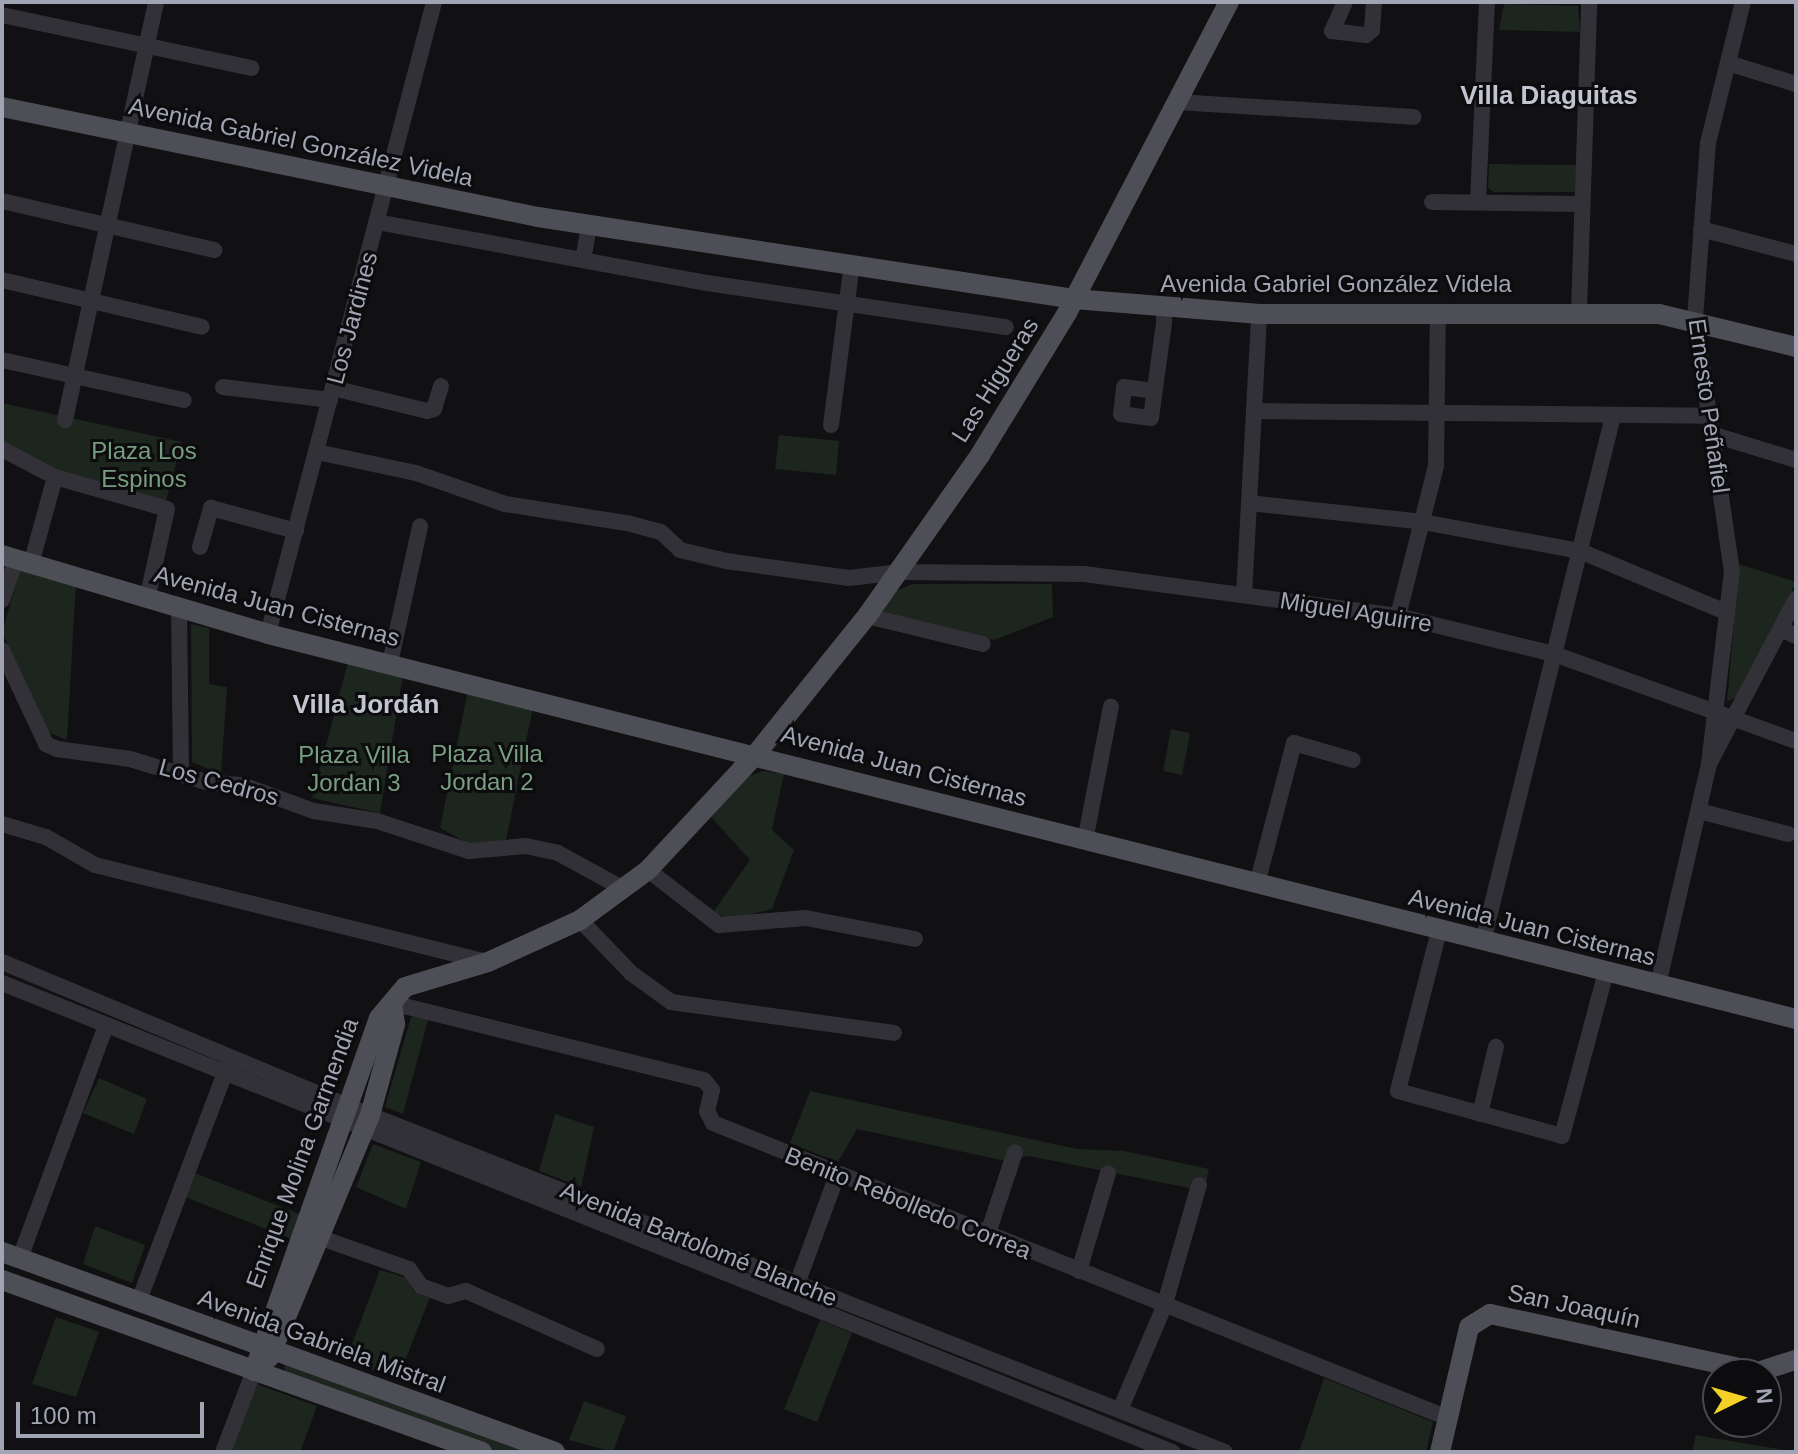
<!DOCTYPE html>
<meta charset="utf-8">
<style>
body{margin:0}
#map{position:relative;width:1798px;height:1454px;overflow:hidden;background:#111012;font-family:Helvetica,sans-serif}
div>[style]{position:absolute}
.green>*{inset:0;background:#1d251f}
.minor>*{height:16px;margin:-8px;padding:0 8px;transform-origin:8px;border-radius:8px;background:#313137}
.major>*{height:20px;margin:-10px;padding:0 10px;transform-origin:10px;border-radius:10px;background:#4d4e56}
span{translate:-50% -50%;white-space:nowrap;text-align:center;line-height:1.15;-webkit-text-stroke:6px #0c0b0d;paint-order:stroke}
.street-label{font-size:24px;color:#a1a4b3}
.park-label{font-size:24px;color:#789e81}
.neighbourhood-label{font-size:26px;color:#c2c4cf;font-weight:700}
.frame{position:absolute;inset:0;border:4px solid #a1a4b3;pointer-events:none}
.north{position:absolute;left:1702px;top:1358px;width:80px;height:80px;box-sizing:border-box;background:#0c0b0d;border:2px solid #48484f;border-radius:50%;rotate:85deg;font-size:22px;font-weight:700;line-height:32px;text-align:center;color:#a1a4b3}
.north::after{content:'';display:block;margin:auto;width:28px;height:36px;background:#f3d127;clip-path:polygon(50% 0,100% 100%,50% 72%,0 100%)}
.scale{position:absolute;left:16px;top:1402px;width:188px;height:36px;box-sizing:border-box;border:4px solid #a1a4b3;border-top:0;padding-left:10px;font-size:24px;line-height:28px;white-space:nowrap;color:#a1a4b3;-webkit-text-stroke:6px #0c0b0d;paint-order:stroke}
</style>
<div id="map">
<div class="green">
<div style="clip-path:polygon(1504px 4px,1578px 6px,1580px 32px,1499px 30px)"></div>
<div style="clip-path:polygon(1489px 164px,1577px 165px,1575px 192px,1494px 192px,1488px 188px)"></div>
<div style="clip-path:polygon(2px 403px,182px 442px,166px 501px,58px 470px,2px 441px)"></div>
<div style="clip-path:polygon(779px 435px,839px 441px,836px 475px,775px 469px)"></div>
<div style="clip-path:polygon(1739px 564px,1796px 582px,1738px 696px,1727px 702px)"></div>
<div style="clip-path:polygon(21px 567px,76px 583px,67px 740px,47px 732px,2px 632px)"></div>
<div style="clip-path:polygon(912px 584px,1052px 584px,1053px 617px,994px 640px,880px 615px,896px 591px)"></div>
<div style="clip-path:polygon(191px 624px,209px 628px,209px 684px,227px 687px,221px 774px,192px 762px)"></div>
<div style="clip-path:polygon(348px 662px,403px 675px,380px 813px,312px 798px)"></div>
<div style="clip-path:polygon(468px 690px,533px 707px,505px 846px,476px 848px,440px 828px)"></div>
<div style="clip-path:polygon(1171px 729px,1190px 733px,1182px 775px,1163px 771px)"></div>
<div style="clip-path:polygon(763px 771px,784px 774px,772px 830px,794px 850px,772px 909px,730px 919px,713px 912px,750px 860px,711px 817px,743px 778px)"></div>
<div style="clip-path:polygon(418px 1015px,428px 1020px,403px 1114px,385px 1107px,411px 1017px)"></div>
<div style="clip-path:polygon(99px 1078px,147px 1099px,134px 1134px,83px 1113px)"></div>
<div style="clip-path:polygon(810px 1091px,1077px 1149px,1124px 1151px,1209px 1169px,1204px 1191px,1029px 1156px,1006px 1161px,857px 1129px,838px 1162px,790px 1143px)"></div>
<div style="clip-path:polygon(555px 1114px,594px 1127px,581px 1187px,539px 1171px)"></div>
<div style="clip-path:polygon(373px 1144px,421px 1162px,406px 1209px,356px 1187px)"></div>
<div style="clip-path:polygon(195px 1173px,304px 1216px,294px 1240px,185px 1197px)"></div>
<div style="clip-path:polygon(95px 1226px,145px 1245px,132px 1283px,83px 1264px)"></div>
<div style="clip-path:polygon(380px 1270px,407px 1278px,414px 1292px,430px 1297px,398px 1379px,346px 1360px)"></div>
<div style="clip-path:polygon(56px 1317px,99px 1332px,76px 1397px,32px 1384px)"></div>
<div style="clip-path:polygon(820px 1320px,852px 1333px,817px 1422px,784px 1409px)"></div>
<div style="clip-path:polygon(291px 1364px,536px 1452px,500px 1452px,286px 1374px,284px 1366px)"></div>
<div style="clip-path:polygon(1324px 1378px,1433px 1422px,1426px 1452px,1299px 1452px)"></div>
<div style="clip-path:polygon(256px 1384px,317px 1406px,300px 1452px,231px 1452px)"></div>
<div style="clip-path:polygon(584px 1401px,626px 1416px,613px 1452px,569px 1440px)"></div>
<div style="clip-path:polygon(1696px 1435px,1796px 1452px,1692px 1452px)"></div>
</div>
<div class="minor">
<div style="left:1345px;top:2px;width:32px;rotate:114deg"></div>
<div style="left:1332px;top:31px;width:34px;rotate:7deg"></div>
<div style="left:1366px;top:35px;width:8px;rotate:-40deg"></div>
<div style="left:1372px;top:30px;width:28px;rotate:-86deg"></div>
<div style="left:2px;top:15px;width:255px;rotate:12deg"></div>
<div style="left:1728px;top:63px;width:71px;rotate:17.2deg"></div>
<div style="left:1177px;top:102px;width:237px;rotate:3.6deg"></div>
<div style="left:1478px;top:200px;width:198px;rotate:-87.4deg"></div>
<div style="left:2px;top:201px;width:218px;rotate:13deg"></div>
<div style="left:1432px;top:202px;width:150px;rotate:0.8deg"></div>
<div style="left:377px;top:222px;width:336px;rotate:10.5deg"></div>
<div style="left:707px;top:283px;width:302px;rotate:8.4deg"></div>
<div style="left:1701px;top:229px;width:98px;rotate:14.7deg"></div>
<div style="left:583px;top:260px;width:36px;rotate:-80deg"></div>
<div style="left:2px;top:280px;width:205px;rotate:13.2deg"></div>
<div style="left:1579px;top:311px;width:309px;rotate:-88.1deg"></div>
<div style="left:2px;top:360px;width:186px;rotate:12.4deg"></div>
<div style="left:223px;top:387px;width:108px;rotate:6.9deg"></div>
<div style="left:333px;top:388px;width:97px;rotate:13.7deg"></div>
<div style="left:427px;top:411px;width:7px;rotate:-16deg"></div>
<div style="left:434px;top:409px;width:24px;rotate:-73deg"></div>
<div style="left:1154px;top:391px;width:30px;rotate:-172deg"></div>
<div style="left:1124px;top:387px;width:27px;rotate:96deg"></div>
<div style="left:1121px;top:414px;width:30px;rotate:8deg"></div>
<div style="left:1151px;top:418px;width:96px;rotate:-82.2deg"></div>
<div style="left:1164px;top:323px;width:13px;rotate:-90deg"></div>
<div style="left:1254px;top:411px;width:454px;rotate:0.6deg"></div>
<div style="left:65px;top:420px;width:428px;rotate:-77.7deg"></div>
<div style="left:831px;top:425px;width:162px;rotate:-82.6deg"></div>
<div style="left:1711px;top:434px;width:89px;rotate:17deg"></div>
<div style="left:2px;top:449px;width:60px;rotate:27.8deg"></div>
<div style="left:55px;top:477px;width:116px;rotate:15.9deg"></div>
<div style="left:167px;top:509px;width:92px;rotate:102.5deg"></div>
<div style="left:317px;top:452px;width:101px;rotate:12deg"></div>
<div style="left:416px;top:473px;width:94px;rotate:19.2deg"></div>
<div style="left:505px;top:504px;width:123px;rotate:8.9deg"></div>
<div style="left:627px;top:523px;width:35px;rotate:15deg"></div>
<div style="left:661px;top:532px;width:26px;rotate:43deg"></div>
<div style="left:680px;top:550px;width:47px;rotate:13.4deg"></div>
<div style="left:726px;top:561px;width:124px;rotate:7.9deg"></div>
<div style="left:849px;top:578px;width:51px;rotate:-6.7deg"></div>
<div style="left:900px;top:572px;width:184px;rotate:0.6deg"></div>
<div style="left:1084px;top:574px;width:317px;rotate:7.6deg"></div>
<div style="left:1398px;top:616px;width:161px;rotate:13.7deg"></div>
<div style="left:1554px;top:654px;width:257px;rotate:19.8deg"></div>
<div style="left:1249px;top:503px;width:175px;rotate:6.2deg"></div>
<div style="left:1423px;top:522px;width:160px;rotate:10.5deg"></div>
<div style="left:1580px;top:551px;width:160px;rotate:22.7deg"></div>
<div style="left:200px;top:547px;width:41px;rotate:-74.2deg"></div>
<div style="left:211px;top:508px;width:88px;rotate:15.1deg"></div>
<div style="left:31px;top:564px;width:90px;rotate:-74.6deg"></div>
<div style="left:1244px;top:595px;width:281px;rotate:-86.9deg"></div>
<div style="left:2px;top:600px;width:42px;rotate:-70.7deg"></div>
<div style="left:179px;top:609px;width:162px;rotate:89.3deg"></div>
<div style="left:867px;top:616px;width:119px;rotate:13.6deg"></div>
<div style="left:1398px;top:616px;width:155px;rotate:-75.8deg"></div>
<div style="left:1436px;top:466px;width:154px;rotate:-89.3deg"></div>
<div style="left:1781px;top:629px;width:17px;rotate:25deg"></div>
<div style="left:268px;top:634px;width:653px;rotate:-75.28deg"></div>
<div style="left:2px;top:650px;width:104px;rotate:64.9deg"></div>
<div style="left:46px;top:744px;width:12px;rotate:24deg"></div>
<div style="left:57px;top:749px;width:74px;rotate:7.8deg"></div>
<div style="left:130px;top:759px;width:79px;rotate:16.8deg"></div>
<div style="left:206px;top:782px;width:36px;rotate:5deg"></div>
<div style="left:242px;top:785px;width:77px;rotate:19.9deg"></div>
<div style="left:314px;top:811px;width:64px;rotate:9deg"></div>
<div style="left:377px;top:821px;width:97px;rotate:18.1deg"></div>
<div style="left:469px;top:851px;width:57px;rotate:-5deg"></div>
<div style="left:526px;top:846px;width:33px;rotate:12deg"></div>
<div style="left:558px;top:853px;width:75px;rotate:28.6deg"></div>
<div style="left:390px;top:663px;width:140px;rotate:-77.6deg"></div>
<div style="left:1709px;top:764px;width:193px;rotate:-83.2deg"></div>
<div style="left:1732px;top:572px;width:256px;rotate:-98.3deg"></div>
<div style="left:1695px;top:319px;width:176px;rotate:-85.8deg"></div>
<div style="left:1708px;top:143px;width:145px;rotate:-76.1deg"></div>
<div style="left:1699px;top:811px;width:92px;rotate:14.5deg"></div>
<div style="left:2px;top:824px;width:46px;rotate:16.5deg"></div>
<div style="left:46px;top:837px;width:56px;rotate:29.7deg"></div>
<div style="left:95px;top:865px;width:405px;rotate:13.9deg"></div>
<div style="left:1085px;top:841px;width:137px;rotate:-79.1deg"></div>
<div style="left:648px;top:870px;width:90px;rotate:37.8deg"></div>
<div style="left:719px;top:925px;width:87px;rotate:-4.6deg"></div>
<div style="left:806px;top:918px;width:111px;rotate:10.9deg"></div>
<div style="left:1257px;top:884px;width:146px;rotate:-75.3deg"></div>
<div style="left:1294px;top:743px;width:61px;rotate:16.1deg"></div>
<div style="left:580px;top:920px;width:74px;rotate:46.1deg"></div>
<div style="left:631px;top:973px;width:49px;rotate:35.9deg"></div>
<div style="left:671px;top:1002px;width:225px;rotate:7.9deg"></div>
<div style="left:1439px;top:931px;width:165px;rotate:104.4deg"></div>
<div style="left:1398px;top:1091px;width:170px;rotate:15.3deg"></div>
<div style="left:1562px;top:1136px;width:170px;rotate:-75deg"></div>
<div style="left:1483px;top:941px;width:541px;rotate:-76.09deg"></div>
<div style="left:2px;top:962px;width:399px;rotate:22.6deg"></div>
<div style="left:370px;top:1115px;width:919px;rotate:21.51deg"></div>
<div style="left:2px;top:983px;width:1261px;rotate:21.84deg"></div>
<div style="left:1658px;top:985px;width:227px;rotate:-77deg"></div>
<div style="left:1709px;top:764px;width:187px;rotate:-62.2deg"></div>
<div style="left:392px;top:1003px;width:321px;rotate:13.9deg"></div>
<div style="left:704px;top:1080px;width:13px;rotate:51deg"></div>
<div style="left:712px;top:1090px;width:22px;rotate:103deg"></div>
<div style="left:707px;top:1111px;width:13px;rotate:63deg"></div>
<div style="left:713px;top:1123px;width:792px;rotate:21.87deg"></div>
<div style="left:1480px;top:1114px;width:69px;rotate:-76.6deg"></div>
<div style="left:988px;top:1233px;width:85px;rotate:-71.6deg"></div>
<div style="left:310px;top:1234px;width:105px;rotate:19.5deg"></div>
<div style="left:409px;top:1269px;width:21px;rotate:55deg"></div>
<div style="left:421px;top:1286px;width:29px;rotate:20deg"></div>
<div style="left:448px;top:1296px;width:19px;rotate:-16deg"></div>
<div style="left:466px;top:1291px;width:143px;rotate:23.9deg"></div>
<div style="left:20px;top:1258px;width:247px;rotate:-69.7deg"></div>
<div style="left:1079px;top:1271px;width:102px;rotate:-73.5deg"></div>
<div style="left:797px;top:1284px;width:116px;rotate:-69.8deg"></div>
<div style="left:138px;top:1303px;width:254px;rotate:-69.3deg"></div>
<div style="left:1120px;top:1410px;width:112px;rotate:-66.9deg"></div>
<div style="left:1164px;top:1307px;width:127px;rotate:-74deg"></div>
<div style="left:223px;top:1452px;width:87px;rotate:-69.1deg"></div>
</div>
<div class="major">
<div style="left:2px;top:107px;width:547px;rotate:11.6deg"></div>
<div style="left:538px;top:217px;width:542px;rotate:8.7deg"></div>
<div style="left:1074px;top:299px;width:186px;rotate:4.6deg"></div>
<div style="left:1259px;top:314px;width:400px"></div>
<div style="left:1659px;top:314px;width:141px;rotate:13.5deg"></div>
<div style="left:2px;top:555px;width:277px;rotate:16.5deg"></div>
<div style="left:268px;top:634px;width:1576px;rotate:14.14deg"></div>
<div style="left:2px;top:1252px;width:588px;rotate:19.88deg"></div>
<div style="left:2px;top:1280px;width:510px;rotate:19.71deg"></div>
<div style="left:269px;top:1358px;width:263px;rotate:-67.4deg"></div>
<div style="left:370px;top:1115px;width:94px;rotate:-74.6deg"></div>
<div style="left:395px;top:1024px;width:21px;rotate:-98deg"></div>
<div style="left:254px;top:1371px;width:374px;rotate:-70.5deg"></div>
<div style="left:379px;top:1018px;width:40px;rotate:-50deg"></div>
<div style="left:405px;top:987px;width:87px;rotate:-16.8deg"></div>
<div style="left:488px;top:962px;width:101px;rotate:-24.5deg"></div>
<div style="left:580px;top:920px;width:84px;rotate:-36.3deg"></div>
<div style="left:648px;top:870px;width:158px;rotate:-47deg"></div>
<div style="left:756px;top:754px;width:177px;rotate:-51.2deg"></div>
<div style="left:867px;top:616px;width:197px;rotate:-54.9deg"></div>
<div style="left:980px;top:455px;width:167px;rotate:-58.5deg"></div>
<div style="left:1067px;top:313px;width:351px;rotate:-62.5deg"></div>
<div style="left:1440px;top:1452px;width:128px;rotate:-76.9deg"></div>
<div style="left:1469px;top:1327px;width:25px;rotate:-32deg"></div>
<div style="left:1490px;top:1314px;width:274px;rotate:12.2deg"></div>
<div style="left:1758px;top:1372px;width:40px;rotate:-18deg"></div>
</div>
<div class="street-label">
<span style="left:301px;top:142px;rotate:12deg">Avenida Gabriel González Videla</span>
<span style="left:1336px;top:284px">Avenida Gabriel González Videla</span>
<span style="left:352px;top:318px;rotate:-75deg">Los Jardines</span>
<span style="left:995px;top:380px;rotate:-58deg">Las Higueras</span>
<span style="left:1709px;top:406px;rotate:82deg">Ernesto Peñafiel</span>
<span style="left:277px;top:606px;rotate:15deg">Avenida Juan Cisternas</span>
<span style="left:1356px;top:612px;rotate:9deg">Miguel Aguirre</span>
<span style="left:904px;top:766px;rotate:15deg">Avenida Juan Cisternas</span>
<span style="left:219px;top:782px;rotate:15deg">Los Cedros</span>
<span style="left:1532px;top:927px;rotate:14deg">Avenida Juan Cisternas</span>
<span style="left:302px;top:1153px;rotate:-70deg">Enrique Molina Garmendia</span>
<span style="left:908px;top:1203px;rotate:22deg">Benito Rebolledo Correa</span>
<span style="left:699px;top:1244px;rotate:22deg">Avenida Bartolomé Blanche</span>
<span style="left:1574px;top:1306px;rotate:12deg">San Joaquín</span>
<span style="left:322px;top:1341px;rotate:20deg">Avenida Gabriela Mistral</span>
</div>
<div class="park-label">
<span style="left:144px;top:465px">Plaza Los<br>Espinos</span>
<span style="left:487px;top:768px">Plaza Villa<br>Jordan 2</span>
<span style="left:354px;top:769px">Plaza Villa<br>Jordan 3</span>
</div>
<div class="neighbourhood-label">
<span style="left:1549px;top:96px">Villa Diaguitas</span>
<span style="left:366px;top:705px">Villa Jordán</span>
</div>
<div class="frame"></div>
<div class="north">N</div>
<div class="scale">100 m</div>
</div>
